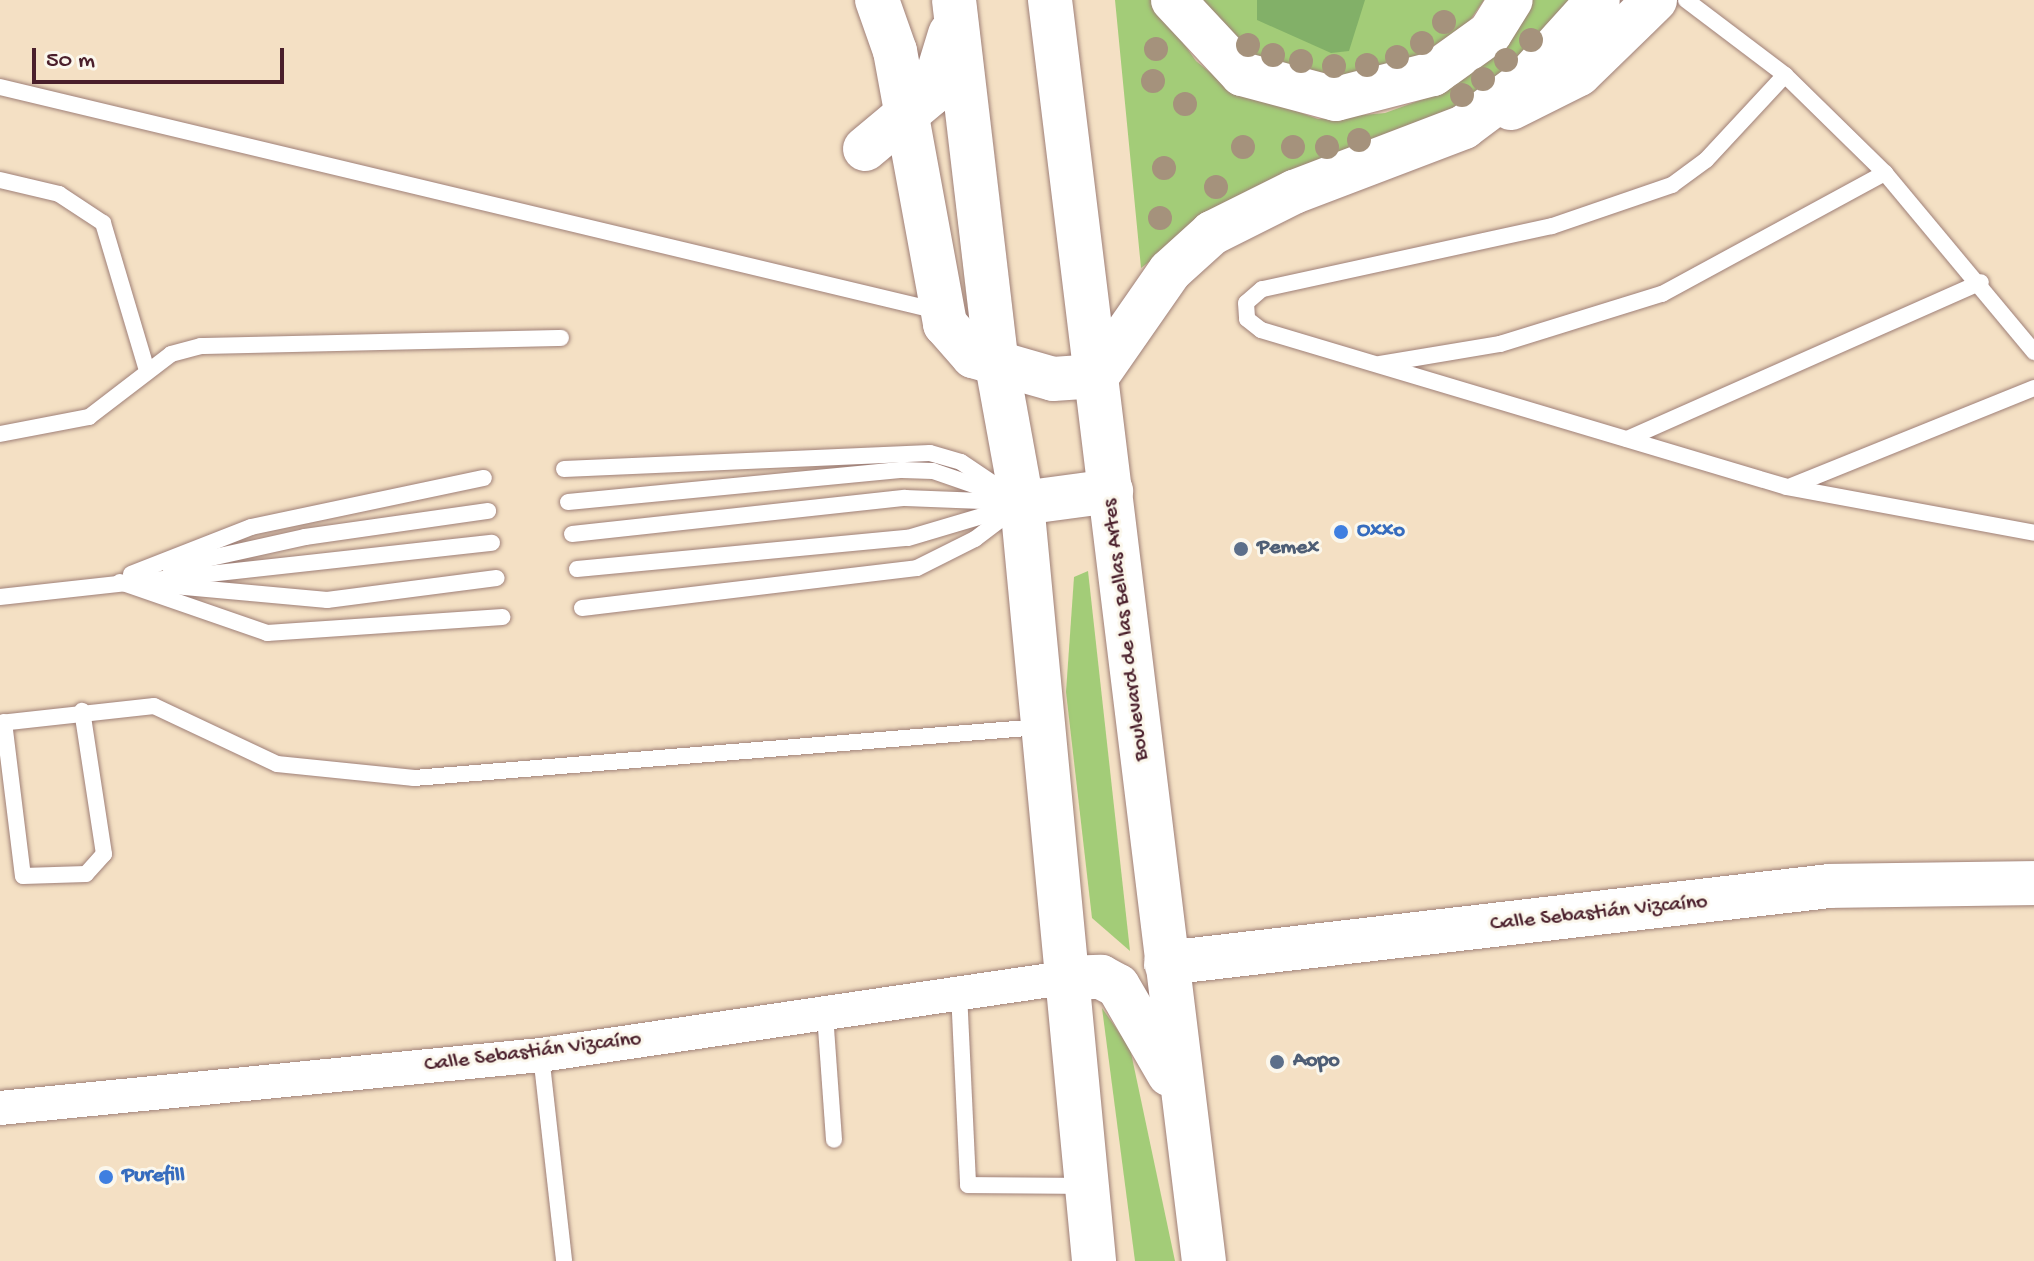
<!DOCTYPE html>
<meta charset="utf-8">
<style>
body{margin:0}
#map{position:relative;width:2034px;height:1261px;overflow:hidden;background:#f4e0c4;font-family:"Gochi Hand",sans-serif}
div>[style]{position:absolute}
.green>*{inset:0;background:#a3cc78}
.forest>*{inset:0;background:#82b068}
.roads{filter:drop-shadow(0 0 2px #9f8078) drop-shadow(0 0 2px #9f8078)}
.lane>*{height:16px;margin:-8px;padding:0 8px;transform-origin:8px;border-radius:8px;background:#fff}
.street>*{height:34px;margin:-17px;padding:0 17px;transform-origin:17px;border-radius:17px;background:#fff}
.secondary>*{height:44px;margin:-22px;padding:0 22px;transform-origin:22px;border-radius:22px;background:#fff}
.primary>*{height:44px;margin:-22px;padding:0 22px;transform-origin:22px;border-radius:22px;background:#fff}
.highway>*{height:44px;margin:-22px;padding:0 22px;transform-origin:22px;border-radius:22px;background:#fff}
.trees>*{width:24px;height:24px;margin:-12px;border-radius:50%;background:#a5927c}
.dots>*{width:22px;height:22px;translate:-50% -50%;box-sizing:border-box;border:4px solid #fbf7ec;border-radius:50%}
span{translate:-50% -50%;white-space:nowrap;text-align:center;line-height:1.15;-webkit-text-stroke:6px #fbf7ec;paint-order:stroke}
.shop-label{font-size:22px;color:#366cbe;font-weight:700}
.left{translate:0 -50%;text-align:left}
.service-label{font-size:22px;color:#4e5e75;font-weight:700}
.street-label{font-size:22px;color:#4a1f2b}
.scale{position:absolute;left:32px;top:48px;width:252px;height:36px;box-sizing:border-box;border:4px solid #4a1f2b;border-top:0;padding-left:10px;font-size:24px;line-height:28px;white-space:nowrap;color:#4a1f2b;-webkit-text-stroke:6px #fbf7ec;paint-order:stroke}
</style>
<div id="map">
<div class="green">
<div style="clip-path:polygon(1115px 0,1153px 0,1196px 61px,1227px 86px,1318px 119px,1385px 113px,1440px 93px,1531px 0,1573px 0,1536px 48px,1472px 101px,1208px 217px,1141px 268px)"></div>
<div style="clip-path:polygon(1195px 0,1484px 0,1466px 26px,1407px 62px,1341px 77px,1252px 56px)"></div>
<div style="clip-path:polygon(1088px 571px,1130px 951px,1092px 918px,1066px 692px,1074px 577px)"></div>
<div style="clip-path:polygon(1102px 1008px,1130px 1048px,1175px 1261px,1135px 1261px)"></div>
</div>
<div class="forest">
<div style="clip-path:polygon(1257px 0,1365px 0,1349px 51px,1331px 53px,1257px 20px)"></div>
</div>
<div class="roads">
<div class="lane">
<div style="left:1686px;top:0;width:124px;rotate:37.1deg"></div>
<div style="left:1785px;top:75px;width:140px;rotate:44.4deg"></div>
<div style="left:1885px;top:173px;width:233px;rotate:50.2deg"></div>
<div style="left:1785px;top:75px;width:116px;rotate:132.9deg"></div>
<div style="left:1706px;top:160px;width:42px;rotate:143.7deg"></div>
<div style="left:1672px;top:185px;width:127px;rotate:161.1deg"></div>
<div style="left:1552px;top:226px;width:297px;rotate:167.7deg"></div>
<div style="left:1262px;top:289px;width:21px;rotate:139deg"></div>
<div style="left:1246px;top:303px;width:16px;rotate:86deg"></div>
<div style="left:1247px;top:319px;width:18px;rotate:38deg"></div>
<div style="left:1261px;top:330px;width:549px;rotate:16.62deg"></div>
<div style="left:1787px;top:487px;width:251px;rotate:10.5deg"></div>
<div style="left:0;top:87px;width:964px;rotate:13.43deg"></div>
<div style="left:0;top:180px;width:61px;rotate:13.3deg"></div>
<div style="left:59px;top:194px;width:53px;rotate:33.4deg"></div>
<div style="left:103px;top:223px;width:154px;rotate:73.4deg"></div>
<div style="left:1380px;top:364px;width:122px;rotate:-9.5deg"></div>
<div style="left:1500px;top:344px;width:170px;rotate:-17.2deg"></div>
<div style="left:1662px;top:294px;width:254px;rotate:-28.5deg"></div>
<div style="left:0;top:434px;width:91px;rotate:-10.8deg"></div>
<div style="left:89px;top:417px;width:103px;rotate:-37.5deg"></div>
<div style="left:171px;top:354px;width:31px;rotate:-15deg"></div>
<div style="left:201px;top:346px;width:360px;rotate:-1.3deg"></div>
<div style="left:1627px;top:439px;width:387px;rotate:-23.9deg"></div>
<div style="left:564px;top:469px;width:366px;rotate:-2.5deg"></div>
<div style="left:930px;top:453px;width:32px;rotate:16deg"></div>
<div style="left:961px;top:462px;width:63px;rotate:33.9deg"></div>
<div style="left:1789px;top:487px;width:264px;rotate:-22deg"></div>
<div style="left:568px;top:502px;width:336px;rotate:-5.5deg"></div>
<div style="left:902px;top:470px;width:31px;rotate:2deg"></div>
<div style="left:933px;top:471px;width:65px;rotate:19deg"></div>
<div style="left:572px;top:534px;width:335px;rotate:-6.2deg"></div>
<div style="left:905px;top:498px;width:103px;rotate:2.2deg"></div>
<div style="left:170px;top:567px;width:138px;rotate:-12.5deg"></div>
<div style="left:305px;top:537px;width:185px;rotate:-8.1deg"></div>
<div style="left:577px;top:569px;width:332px;rotate:-5.4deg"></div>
<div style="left:908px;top:538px;width:105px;rotate:-16.5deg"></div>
<div style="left:131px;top:574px;width:129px;rotate:-21.4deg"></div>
<div style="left:251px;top:527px;width:238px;rotate:-11.9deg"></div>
<div style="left:120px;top:582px;width:156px;rotate:19.1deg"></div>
<div style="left:267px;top:633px;width:236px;rotate:-3.9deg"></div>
<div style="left:152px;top:584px;width:176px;rotate:5.2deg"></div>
<div style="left:327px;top:600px;width:171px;rotate:-7.4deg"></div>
<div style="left:0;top:597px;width:495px;rotate:-6.3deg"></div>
<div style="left:582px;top:608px;width:337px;rotate:-6.8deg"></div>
<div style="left:917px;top:568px;width:65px;rotate:-26.6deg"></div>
<div style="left:975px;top:539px;width:53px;rotate:-37.3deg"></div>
<div style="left:4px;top:722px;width:155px;rotate:83deg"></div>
<div style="left:23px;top:876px;width:63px;rotate:-1.8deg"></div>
<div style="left:86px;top:874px;width:27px;rotate:-48deg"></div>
<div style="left:104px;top:854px;width:145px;rotate:-98.7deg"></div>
<div style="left:0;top:723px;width:155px;rotate:-6.3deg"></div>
<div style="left:154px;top:706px;width:136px;rotate:25.2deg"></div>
<div style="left:277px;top:764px;width:138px;rotate:5.8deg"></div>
<div style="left:414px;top:778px;width:628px;rotate:-4.66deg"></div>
<div style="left:959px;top:992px;width:193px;rotate:87.3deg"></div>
<div style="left:968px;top:1185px;width:118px;rotate:0.5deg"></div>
<div style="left:825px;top:1014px;width:126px;rotate:85.9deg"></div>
<div style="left:541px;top:1055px;width:207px;rotate:83.6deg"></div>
</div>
<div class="street">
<div style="left:0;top:1108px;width:544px;rotate:-5.6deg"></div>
<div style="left:541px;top:1055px;width:529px;rotate:-8.38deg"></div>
</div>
<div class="secondary">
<div style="left:1166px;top:963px;width:667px;rotate:-6.62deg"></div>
<div style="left:1829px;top:886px;width:205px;rotate:-0.8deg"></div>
</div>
<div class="primary">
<div style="left:954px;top:0;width:368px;rotate:83.3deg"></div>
<div style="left:997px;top:365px;width:140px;rotate:79.7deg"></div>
<div style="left:1022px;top:503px;width:761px;rotate:84.57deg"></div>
<div style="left:1050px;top:0;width:1270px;rotate:83.04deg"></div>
<div style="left:865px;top:149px;width:87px;rotate:-39.9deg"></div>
<div style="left:932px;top:93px;width:62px;rotate:-73deg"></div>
<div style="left:1022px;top:503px;width:90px;rotate:-7.7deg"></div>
<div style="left:1064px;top:978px;width:37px;rotate:-2deg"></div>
<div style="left:1101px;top:977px;width:19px;rotate:28deg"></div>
<div style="left:1118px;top:986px;width:102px;rotate:59.9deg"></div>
</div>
<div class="highway">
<div style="left:877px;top:0;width:54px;rotate:70.6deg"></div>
<div style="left:895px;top:51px;width:278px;rotate:79.6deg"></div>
<div style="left:945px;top:324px;width:43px;rotate:48.8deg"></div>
<div style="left:973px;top:356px;width:83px;rotate:16deg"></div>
<div style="left:1053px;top:379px;width:44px;rotate:-3.9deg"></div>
<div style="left:1097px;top:376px;width:128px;rotate:-55.2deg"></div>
<div style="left:1170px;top:271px;width:57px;rotate:-42.1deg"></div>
<div style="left:1212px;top:233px;width:92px;rotate:-26.6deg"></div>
<div style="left:1294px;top:192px;width:182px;rotate:-20.9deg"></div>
<div style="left:1464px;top:127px;width:75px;rotate:-36.9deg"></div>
<div style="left:1524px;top:82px;width:110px;rotate:-47.9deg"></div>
<div style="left:1173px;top:0;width:101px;rotate:47deg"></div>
<div style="left:1242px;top:74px;width:97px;rotate:14.9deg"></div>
<div style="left:1336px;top:99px;width:100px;rotate:-14.5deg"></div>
<div style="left:1433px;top:74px;width:70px;rotate:-35.7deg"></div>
<div style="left:1490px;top:33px;width:39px;rotate:-58deg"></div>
<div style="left:1511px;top:108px;width:76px;rotate:-26.6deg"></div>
<div style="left:1579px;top:74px;width:106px;rotate:-44.2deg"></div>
</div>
</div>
<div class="trees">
<div style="left:1444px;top:22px"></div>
<div style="left:1531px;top:40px"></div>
<div style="left:1422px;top:43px"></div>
<div style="left:1248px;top:45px"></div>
<div style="left:1156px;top:49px"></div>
<div style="left:1273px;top:55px"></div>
<div style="left:1397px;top:57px"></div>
<div style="left:1506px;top:60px"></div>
<div style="left:1301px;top:61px"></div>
<div style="left:1367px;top:65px"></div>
<div style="left:1334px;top:66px"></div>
<div style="left:1483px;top:79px"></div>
<div style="left:1153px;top:81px"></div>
<div style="left:1462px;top:95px"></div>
<div style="left:1185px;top:104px"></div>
<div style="left:1359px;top:140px"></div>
<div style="left:1243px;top:147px"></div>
<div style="left:1293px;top:147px"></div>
<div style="left:1327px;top:147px"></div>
<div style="left:1164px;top:168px"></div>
<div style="left:1216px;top:187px"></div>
<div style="left:1160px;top:218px"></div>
</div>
<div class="dots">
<div style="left:1341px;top:532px;background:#3f7fe0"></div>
<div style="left:1241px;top:549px;background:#5c6f8a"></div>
<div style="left:1277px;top:1062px;background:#5c6f8a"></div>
<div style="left:106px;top:1177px;background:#3f7fe0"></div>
</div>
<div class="shop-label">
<span class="left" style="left:1357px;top:532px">Oxxo</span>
<span class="left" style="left:122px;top:1177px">Purefill</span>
</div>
<div class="service-label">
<span class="left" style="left:1257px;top:549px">Pemex</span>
<span class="left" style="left:1293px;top:1062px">Aopo</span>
</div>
<div class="street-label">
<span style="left:1127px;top:630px;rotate:-97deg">Boulevard de las Bellas Artes</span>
<span style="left:1599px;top:914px;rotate:-6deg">Calle Sebastián Vizcaíno</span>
<span style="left:533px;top:1053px;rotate:-7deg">Calle Sebastián Vizcaíno</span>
</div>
<div class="scale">50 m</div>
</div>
